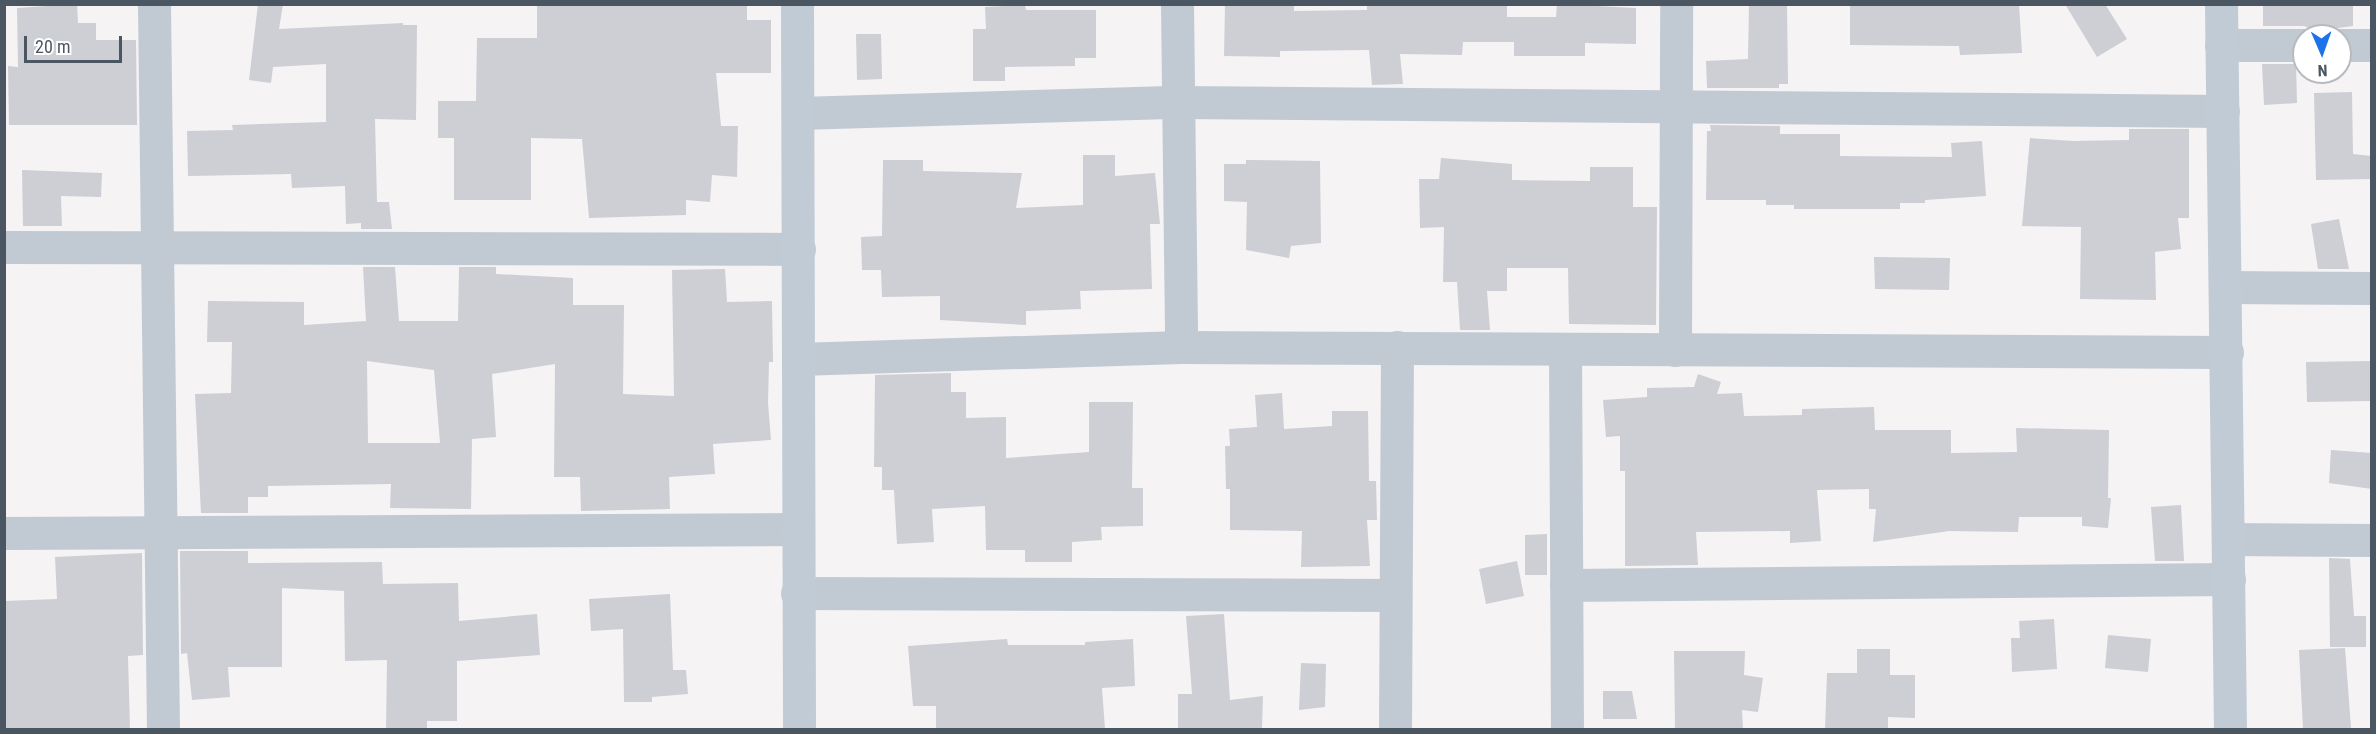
<!DOCTYPE html>
<style>
body{margin:0}
#map{position:relative;width:2376px;height:734px;overflow:hidden;background:#f5f3f3;font-family:"Roboto Condensed",sans-serif}
div>[style]{position:absolute}
.building>*{inset:0;background:#cdcfd5}
.street>*{height:33px;margin:-16.5px;padding:0 16.5px;transform-origin:16.5px;border-radius:16.5px;background:#c1cad2}
.secondary>*{height:33px;margin:-16.5px;padding:0 16.5px;transform-origin:16.5px;border-radius:16.5px;background:#c1cbd6}
span{translate:-50% -50%;white-space:nowrap;text-align:center;line-height:1.15;-webkit-text-stroke:6px #fff;paint-order:stroke}
.frame{position:absolute;inset:0;border:6px solid #4a5661;pointer-events:none}
.north{position:absolute;left:2292px;top:24px;width:60px;height:60px;box-sizing:border-box;background:#fff;border:2px solid #b7bbc0;border-radius:50%;rotate:178deg;font-size:16px;font-weight:700;line-height:24px;text-align:center;color:#4a5661}
.north::after{content:'';display:block;margin:auto;width:21px;height:27px;background:#1a73e8;clip-path:polygon(50% 0,100% 100%,50% 72%,0 100%)}
.scale{position:absolute;left:24px;top:36px;width:98px;height:27px;box-sizing:border-box;border:3px solid #4a5661;border-top:0;padding-left:8px;font-size:18px;line-height:21px;white-space:nowrap;color:#4a5661;-webkit-text-stroke:4px #fff;paint-order:stroke}
</style>
<div id="map">
<div class="building">
<div style="clip-path:polygon(77px 4px,78px 23px,96px 23px,96px 40px,136px 40px,137px 125px,9px 125px,8px 66px,18px 67px,17px 8px)"></div>
<div style="clip-path:polygon(258px 4px,283px 4px,279px 29px,403px 23px,403px 25px,417px 25px,416px 120px,375px 119px,377px 202px,389px 202px,392px 229px,361px 229px,361px 223px,346px 224px,345px 186px,292px 188px,291px 174px,188px 176px,187px 131px,233px 130px,232px 125px,326px 122px,326px 64px,273px 67px,271px 83px,249px 80px)"></div>
<div style="clip-path:polygon(537px 4px,747px 4px,747px 20px,771px 20px,771px 73px,716px 73px,721px 126px,738px 126px,737px 177px,712px 175px,710px 202px,686px 200px,686px 215px,589px 218px,582px 139px,531px 138px,531px 200px,454px 200px,454px 138px,438px 138px,438px 101px,476px 101px,477px 38px,537px 38px)"></div>
<div style="clip-path:polygon(1225px 4px,1294px 4px,1294px 11px,1367px 10px,1367px 4px,1507px 4px,1507px 17px,1556px 17px,1557px 4px,1636px 8px,1636px 44px,1585px 43px,1585px 56px,1514px 56px,1514px 42px,1463px 42px,1462px 55px,1400px 54px,1403px 84px,1372px 85px,1369px 50px,1280px 51px,1280px 57px,1224px 56px)"></div>
<div style="clip-path:polygon(1749px 4px,1787px 4px,1788px 84px,1779px 84px,1779px 88px,1707px 88px,1706px 61px,1748px 59px)"></div>
<div style="clip-path:polygon(1850px 4px,2019px 4px,2022px 53px,1960px 55px,1959px 46px,1850px 45px)"></div>
<div style="clip-path:polygon(2065px 4px,2105px 4px,2127px 39px,2097px 57px)"></div>
<div style="clip-path:polygon(2263px 4px,2353px 4px,2353px 26px,2316px 31px,2304px 26px,2263px 26px)"></div>
<div style="clip-path:polygon(1025px 5px,1026px 10px,1096px 10px,1096px 58px,1075px 58px,1075px 66px,1005px 67px,1005px 81px,973px 81px,973px 29px,986px 29px,985px 7px)"></div>
<div style="clip-path:polygon(856px 34px,881px 34px,882px 79px,857px 80px)"></div>
<div style="clip-path:polygon(2262px 64px,2296px 64px,2297px 103px,2264px 105px)"></div>
<div style="clip-path:polygon(2352px 92px,2353px 154px,2372px 156px,2372px 179px,2316px 180px,2314px 93px)"></div>
<div style="clip-path:polygon(1710px 125px,1780px 126px,1780px 134px,1840px 134px,1840px 156px,1952px 157px,1951px 143px,1982px 141px,1986px 196px,1925px 200px,1925px 203px,1900px 203px,1900px 209px,1794px 209px,1794px 205px,1766px 205px,1766px 200px,1706px 200px,1707px 131px,1711px 131px)"></div>
<div style="clip-path:polygon(2129px 129px,2189px 129px,2189px 218px,2178px 218px,2181px 249px,2155px 252px,2156px 300px,2080px 299px,2081px 227px,2022px 226px,2030px 138px,2073px 141px,2129px 140px)"></div>
<div style="clip-path:polygon(1083px 155px,1115px 155px,1115px 176px,1155px 173px,1160px 224px,1150px 224px,1152px 289px,1080px 291px,1081px 309px,1026px 311px,1026px 325px,940px 320px,940px 296px,882px 297px,881px 270px,862px 270px,861px 237px,882px 236px,883px 160px,923px 160px,923px 171px,1022px 173px,1016px 208px,1083px 205px)"></div>
<div style="clip-path:polygon(1441px 158px,1512px 164px,1512px 180px,1590px 181px,1590px 167px,1633px 167px,1633px 207px,1657px 207px,1656px 325px,1569px 324px,1568px 268px,1507px 268px,1507px 291px,1487px 291px,1490px 330px,1460px 330px,1457px 282px,1443px 282px,1444px 227px,1420px 228px,1419px 179px,1439px 179px)"></div>
<div style="clip-path:polygon(1246px 160px,1320px 161px,1321px 243px,1291px 246px,1289px 258px,1246px 250px,1247px 202px,1224px 201px,1224px 164px,1246px 164px)"></div>
<div style="clip-path:polygon(22px 170px,102px 173px,101px 197px,61px 196px,62px 226px,23px 226px)"></div>
<div style="clip-path:polygon(2339px 219px,2349px 269px,2318px 269px,2311px 224px)"></div>
<div style="clip-path:polygon(1874px 257px,1950px 258px,1949px 290px,1875px 289px)"></div>
<div style="clip-path:polygon(evenodd,363px 267px,395px 267px,399px 321px,458px 321px,459px 267px,496px 267px,496px 274px,573px 278px,573px 305px,624px 305px,623px 394px,674px 396px,672px 270px,725px 269px,727px 302px,772px 301px,773px 362px,769px 362px,768px 403px,771px 440px,713px 444px,715px 474px,669px 477px,670px 509px,581px 511px,580px 477px,554px 477px,555px 364px,492px 374px,496px 437px,472px 439px,471px 509px,390px 508px,391px 484px,268px 486px,268px 497px,248px 497px,248px 513px,187px 513px,201px 513px,195px 394px,231px 393px,232px 342px,207px 342px,208px 301px,304px 302px,304px 325px,366px 321px,363px 267px,367px 361px,434px 370px,440px 443px,368px 443px,367px 361px)"></div>
<div style="clip-path:polygon(2372px 361px,2372px 401px,2307px 402px,2306px 362px)"></div>
<div style="clip-path:polygon(951px 373px,951px 392px,966px 392px,966px 418px,1006px 417px,1006px 458px,1089px 452px,1089px 402px,1133px 402px,1132px 488px,1143px 488px,1143px 526px,1101px 527px,1102px 540px,1072px 542px,1072px 562px,1025px 562px,1025px 550px,986px 550px,985px 506px,932px 509px,934px 542px,897px 544px,894px 490px,882px 490px,882px 467px,874px 467px,875px 375px)"></div>
<div style="clip-path:polygon(1698px 374px,1721px 382px,1717px 394px,1742px 393px,1744px 416px,1802px 415px,1802px 409px,1874px 407px,1875px 430px,1951px 430px,1951px 453px,2017px 452px,2016px 428px,2109px 430px,2108px 498px,2111px 498px,2108px 528px,2082px 526px,2082px 517px,2019px 517px,2018px 532px,1949px 531px,1873px 542px,1876px 509px,1869px 509px,1869px 489px,1817px 490px,1821px 541px,1790px 543px,1790px 531px,1696px 532px,1698px 565px,1625px 566px,1625px 471px,1620px 471px,1620px 436px,1606px 437px,1603px 400px,1647px 397px,1647px 388px,1694px 387px)"></div>
<div style="clip-path:polygon(1282px 393px,1284px 429px,1332px 426px,1332px 411px,1368px 411px,1369px 481px,1376px 481px,1377px 520px,1367px 520px,1370px 566px,1301px 567px,1302px 531px,1230px 530px,1230px 489px,1226px 489px,1225px 446px,1230px 446px,1229px 429px,1257px 427px,1255px 395px)"></div>
<div style="clip-path:polygon(2331px 450px,2372px 453px,2372px 489px,2329px 483px)"></div>
<div style="clip-path:polygon(2181px 505px,2184px 561px,2155px 561px,2151px 507px)"></div>
<div style="clip-path:polygon(1547px 534px,1547px 575px,1525px 575px,1525px 535px)"></div>
<div style="clip-path:polygon(180px 551px,248px 551px,248px 563px,382px 562px,383px 584px,458px 583px,459px 621px,537px 614px,540px 655px,457px 661px,457px 721px,427px 721px,427px 729px,386px 729px,387px 660px,345px 661px,344px 591px,282px 588px,282px 667px,228px 667px,230px 697px,192px 700px,187px 653px,181px 654px)"></div>
<div style="clip-path:polygon(142px 553px,143px 655px,128px 656px,130px 729px,4px 729px,4px 601px,57px 599px,55px 557px)"></div>
<div style="clip-path:polygon(2329px 558px,2350px 559px,2354px 616px,2366px 616px,2366px 647px,2330px 647px)"></div>
<div style="clip-path:polygon(1517px 561px,1524px 596px,1486px 604px,1479px 569px)"></div>
<div style="clip-path:polygon(670px 594px,673px 670px,686px 670px,688px 694px,652px 697px,652px 702px,624px 702px,623px 629px,591px 631px,589px 599px)"></div>
<div style="clip-path:polygon(1224px 614px,1230px 700px,1263px 696px,1262px 728px,1178px 729px,1178px 694px,1192px 694px,1186px 616px)"></div>
<div style="clip-path:polygon(2054px 619px,2057px 669px,2012px 672px,2011px 638px,2020px 638px,2019px 621px)"></div>
<div style="clip-path:polygon(2108px 635px,2151px 639px,2148px 672px,2105px 668px)"></div>
<div style="clip-path:polygon(1007px 639px,1008px 645px,1085px 645px,1085px 642px,1133px 639px,1135px 686px,1102px 688px,1105px 729px,936px 729px,936px 706px,913px 706px,908px 646px)"></div>
<div style="clip-path:polygon(2345px 648px,2351px 728px,2303px 729px,2299px 650px)"></div>
<div style="clip-path:polygon(1857px 649px,1890px 649px,1890px 675px,1915px 675px,1915px 718px,1888px 717px,1888px 729px,1825px 729px,1827px 673px,1857px 673px)"></div>
<div style="clip-path:polygon(1674px 651px,1745px 651px,1744px 675px,1763px 678px,1758px 712px,1742px 710px,1743px 729px,1675px 729px)"></div>
<div style="clip-path:polygon(1301px 663px,1326px 664px,1325px 707px,1299px 710px)"></div>
<div style="clip-path:polygon(1603px 691px,1632px 691px,1637px 719px,1603px 719px)"></div>
</div>
<div class="street">
<div style="left:154px;top:4px;width:726px;rotate:89.29deg"></div>
<div style="left:1177px;top:4px;width:343px;rotate:89.3deg"></div>
<div style="left:2221px;top:45px;width:83px"></div>
<div style="left:2340px;top:45px;width:32px"></div>
<div style="left:799px;top:113px;width:379px;rotate:-1.7deg"></div>
<div style="left:1178px;top:102px;width:1045px;rotate:0.49deg"></div>
<div style="left:4px;top:247px;width:795px;rotate:0.14deg"></div>
<div style="left:2226px;top:287px;width:146px;rotate:0.4deg"></div>
<div style="left:1565px;top:349px;width:381px;rotate:89.7deg"></div>
<div style="left:1675px;top:350px;width:346px;rotate:-89.8deg"></div>
<div style="left:798px;top:359px;width:383px;rotate:-1.8deg"></div>
<div style="left:1181px;top:347px;width:1046px;rotate:0.27deg"></div>
<div style="left:4px;top:533px;width:793px;rotate:-0.29deg"></div>
<div style="left:2228px;top:539px;width:144px;rotate:0.4deg"></div>
<div style="left:1566px;top:585px;width:663px;rotate:-0.52deg"></div>
<div style="left:797px;top:593px;width:598px;rotate:0.19deg"></div>
<div style="left:1395px;top:730px;width:383px;rotate:-89.7deg"></div>
</div>
<div class="secondary">
<div style="left:797px;top:4px;width:726px;rotate:89.84deg"></div>
<div style="left:2221px;top:4px;width:726px;rotate:89.29deg"></div>
</div>
<div class="frame"></div>
<div class="north">N</div>
<div class="scale">20 m</div>
</div>
